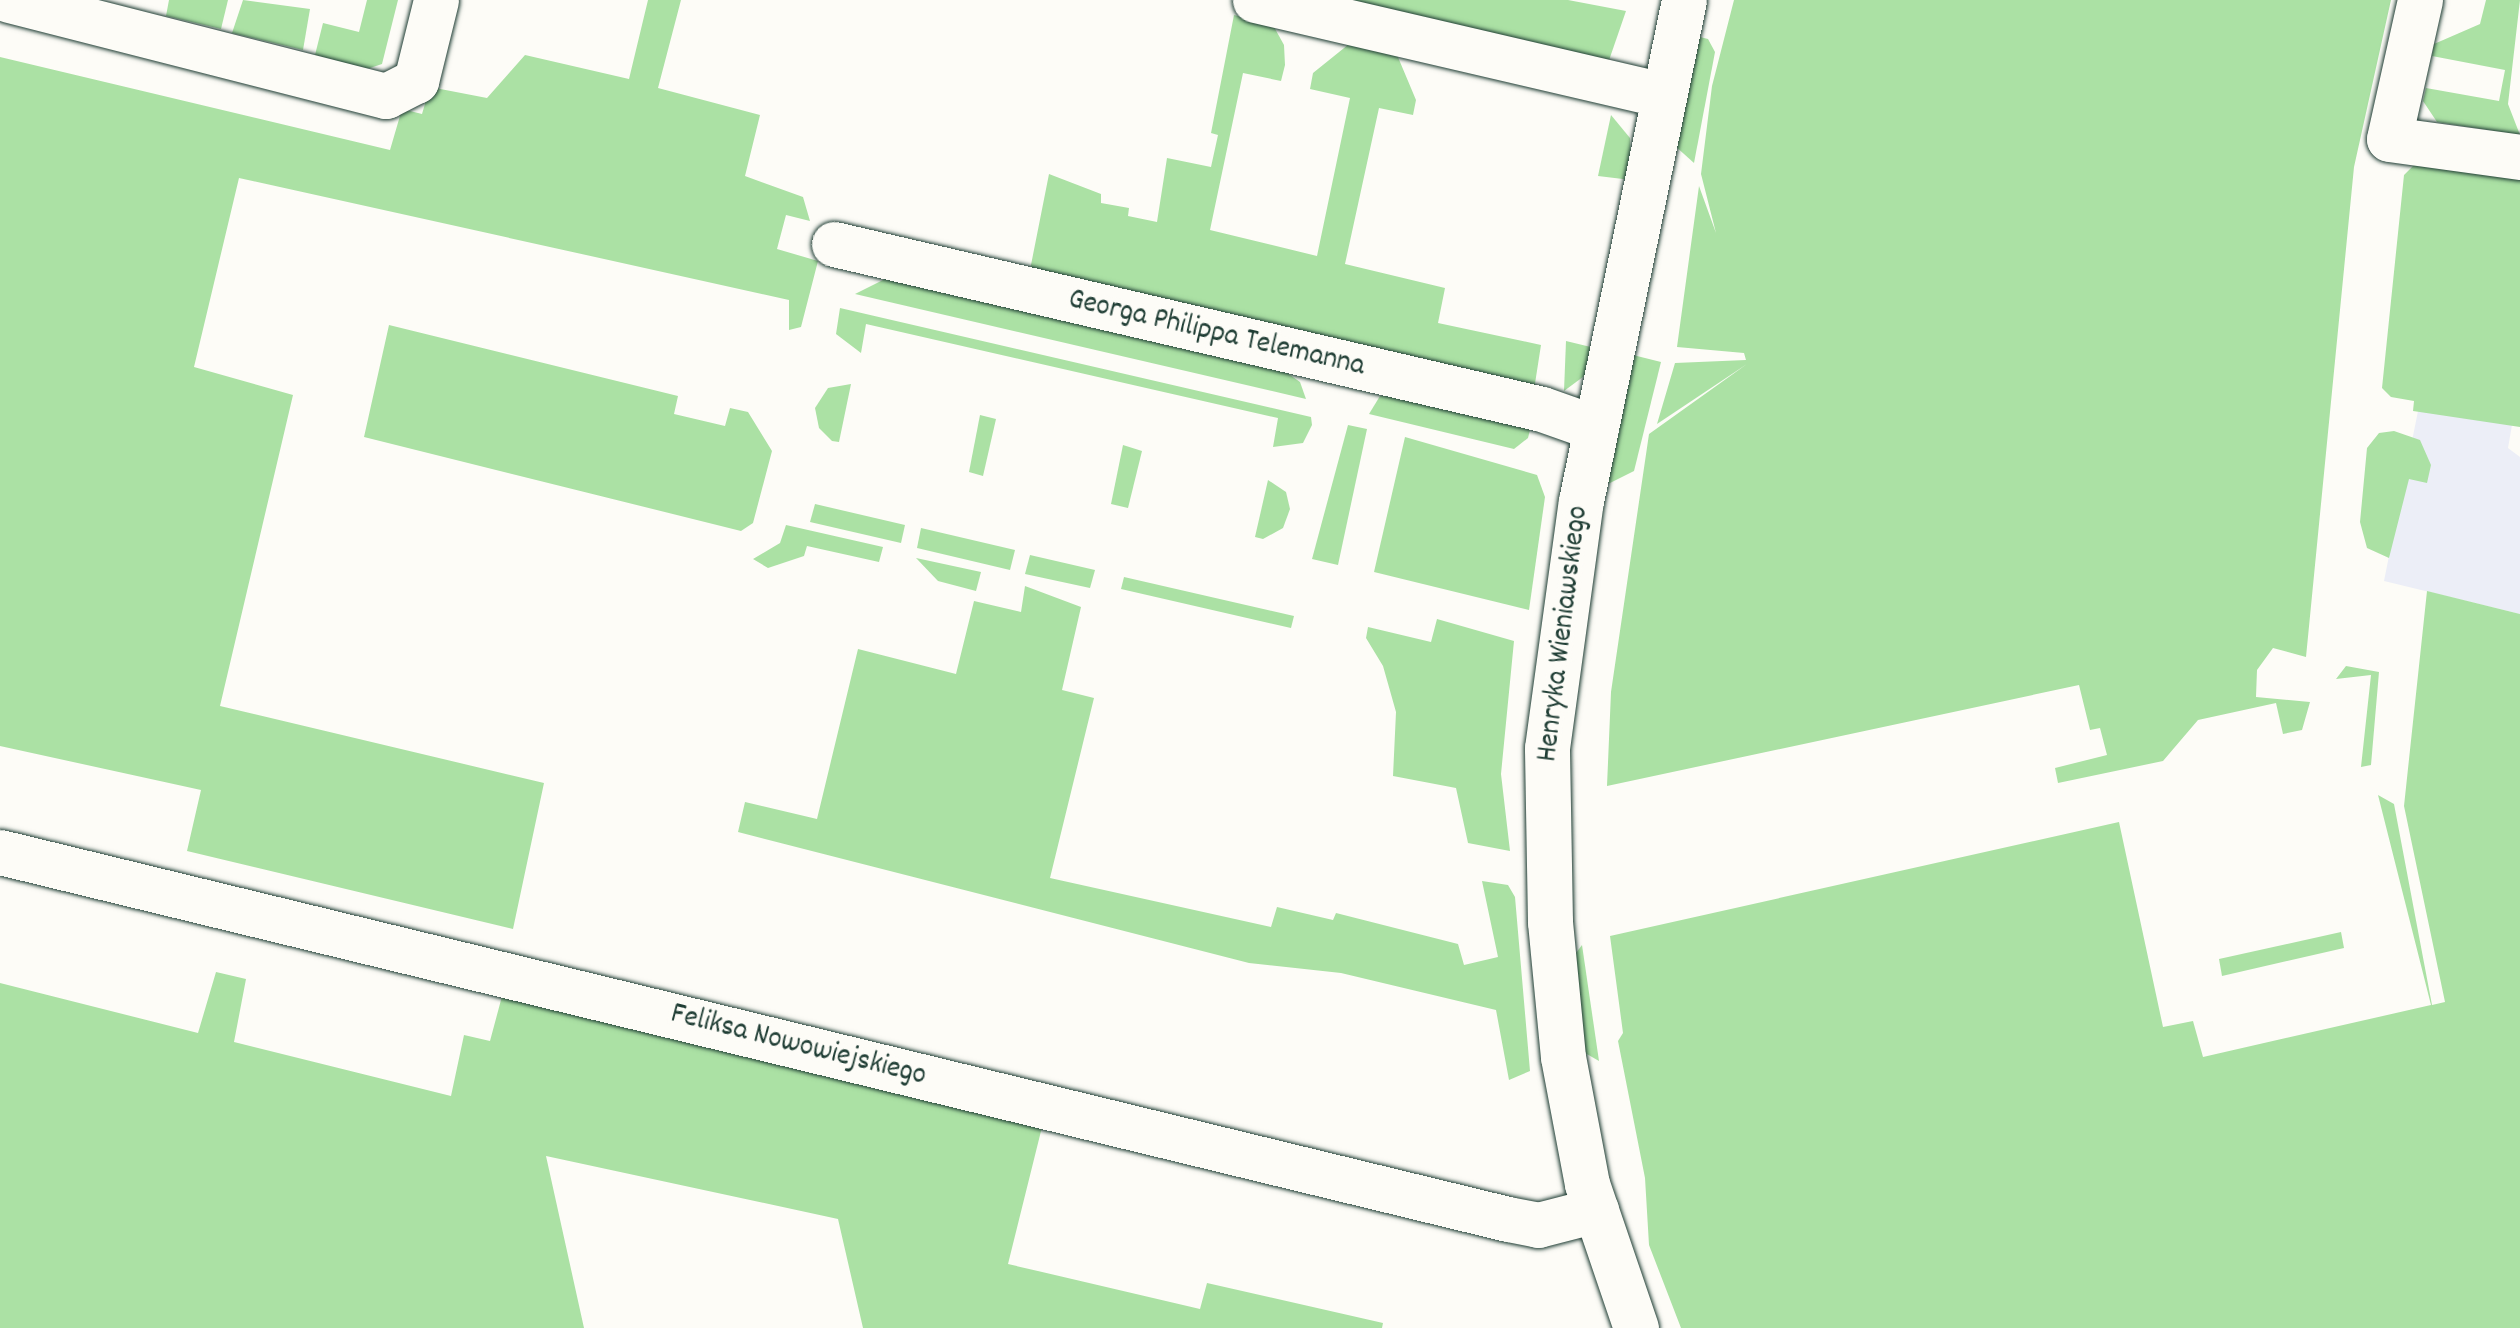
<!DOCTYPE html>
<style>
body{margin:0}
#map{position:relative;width:2520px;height:1328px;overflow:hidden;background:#fdfcf7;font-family:Dekko,sans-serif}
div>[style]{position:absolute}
.built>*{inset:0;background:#eceef7}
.green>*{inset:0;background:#abe1a4}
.roads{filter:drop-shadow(0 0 2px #1f3d34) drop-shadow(0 0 2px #1f3d34)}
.minor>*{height:45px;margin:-22.5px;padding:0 22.5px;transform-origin:22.5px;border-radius:22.5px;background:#fdfcf7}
span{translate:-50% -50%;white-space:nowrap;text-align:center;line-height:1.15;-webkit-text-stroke:9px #fdfcf7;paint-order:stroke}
.street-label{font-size:30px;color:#1f3d34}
</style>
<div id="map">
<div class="built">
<div style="clip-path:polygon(2418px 411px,2512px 425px,2508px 448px,2520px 457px,2520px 614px,2384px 581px)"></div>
</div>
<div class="green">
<div style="clip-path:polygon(169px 0,228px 0,221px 29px,166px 16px)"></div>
<div style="clip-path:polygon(243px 0,310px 9px,303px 50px,232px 33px)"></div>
<div style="clip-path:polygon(367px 0,398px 0,382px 64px,367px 69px,315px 55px,323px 23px,359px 32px)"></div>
<div style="clip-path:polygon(648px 0,681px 0,658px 88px,760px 115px,745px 176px,803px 197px,810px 221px,786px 215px,777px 249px,818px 261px,801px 327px,789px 330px,789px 300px,239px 178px,194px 367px,293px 395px,220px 706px,544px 783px,513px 929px,187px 851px,201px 790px,0 746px,0 57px,390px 150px,402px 109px,422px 114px,430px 87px,487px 98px,525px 55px,629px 79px)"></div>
<div style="clip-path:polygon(1342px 0,1568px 0,1626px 11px,1606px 69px)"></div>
<div style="clip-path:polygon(1734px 0,2391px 0,2354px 167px,2306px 657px,2273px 648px,2257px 670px,2256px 697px,2310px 702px,2302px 730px,2283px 734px,2276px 703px,2198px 720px,2163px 761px,2058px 783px,2055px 768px,2107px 755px,2100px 728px,2090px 730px,2079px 685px,1607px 786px,1611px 692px,1649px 434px,1747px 364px,1657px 424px,1675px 363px,1746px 360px,1744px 353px,1677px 347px,1699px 186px,1716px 233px,1701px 174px,1712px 86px)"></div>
<div style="clip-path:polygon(2486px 0,2520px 0,2508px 104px,2520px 135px,2437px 122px,2423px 101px,2426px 88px,2499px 101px,2505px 70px,2432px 56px,2434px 44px,2480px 24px)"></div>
<div style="clip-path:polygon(1234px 15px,1273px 25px,1284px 45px,1285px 65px,1281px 81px,1243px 73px,1210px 230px,1317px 256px,1350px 98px,1310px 89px,1313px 73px,1354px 40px,1395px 50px,1416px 100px,1413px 115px,1379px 108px,1345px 264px,1445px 288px,1438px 323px,1541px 345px,1534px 390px,1029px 275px,1049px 174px,1101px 194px,1101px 203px,1129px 208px,1128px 216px,1157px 222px,1167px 158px,1211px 167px,1218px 135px,1211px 133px)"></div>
<div style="clip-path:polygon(1696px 36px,1708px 39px,1715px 52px,1694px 163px,1674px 145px)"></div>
<div style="clip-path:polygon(1611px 115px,1630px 138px,1631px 180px,1598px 176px)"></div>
<div style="clip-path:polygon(2415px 164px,2520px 177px,2520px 427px,2413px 411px,2414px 401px,2391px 397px,2382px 388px,2404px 175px)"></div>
<div style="clip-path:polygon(887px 278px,1273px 363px,1300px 382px,1306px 399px,855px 294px)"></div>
<div style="clip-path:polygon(840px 308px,1311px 417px,1312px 425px,1303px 443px,1273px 447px,1278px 418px,866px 324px,861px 353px,836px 334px)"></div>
<div style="clip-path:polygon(389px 325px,678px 396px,674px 414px,725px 426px,730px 408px,748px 412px,772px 451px,753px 523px,741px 531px,364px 437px)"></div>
<div style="clip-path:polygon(1566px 341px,1599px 349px,1591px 371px,1564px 391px)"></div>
<div style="clip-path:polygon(1629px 354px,1661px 362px,1634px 471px,1610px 483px,1603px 480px)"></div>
<div style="clip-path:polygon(851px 384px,839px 442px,832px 441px,819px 428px,815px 408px,828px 388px)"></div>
<div style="clip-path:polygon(1405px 394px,1532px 422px,1528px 438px,1514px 449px,1369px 414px,1380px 396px)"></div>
<div style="clip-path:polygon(980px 415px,996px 419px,983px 476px,969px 472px)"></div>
<div style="clip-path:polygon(1348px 425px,1367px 429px,1338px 565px,1312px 559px)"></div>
<div style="clip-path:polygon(2394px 431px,2420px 440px,2431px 465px,2427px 483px,2409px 479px,2389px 558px,2367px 548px,2360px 522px,2367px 448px,2379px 433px)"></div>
<div style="clip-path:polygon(1405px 437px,1537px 475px,1545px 497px,1529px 610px,1374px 572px)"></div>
<div style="clip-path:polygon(1123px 445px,1142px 451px,1128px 508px,1111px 504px)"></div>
<div style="clip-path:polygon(1268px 480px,1286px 492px,1290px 509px,1283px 528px,1263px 539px,1255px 537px)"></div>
<div style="clip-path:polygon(815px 504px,905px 525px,901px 543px,810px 522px)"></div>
<div style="clip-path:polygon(786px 525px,883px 547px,879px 562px,807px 546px,804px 556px,768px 568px,753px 559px,780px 543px)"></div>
<div style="clip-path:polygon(921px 528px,1015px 550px,1010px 570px,917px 548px)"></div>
<div style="clip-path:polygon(1030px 555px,1095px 570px,1090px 588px,1025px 574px)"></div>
<div style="clip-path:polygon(916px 558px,981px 572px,976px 591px,938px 581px)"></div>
<div style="clip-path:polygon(1124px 577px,1294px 616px,1291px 628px,1121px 589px)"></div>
<div style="clip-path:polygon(1025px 586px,1081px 607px,1062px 690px,1094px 698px,1050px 878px,1271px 927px,1277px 907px,1333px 920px,1336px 913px,1458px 944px,1464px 965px,1498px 957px,1482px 881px,1508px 885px,1515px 897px,1530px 1071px,1509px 1080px,1496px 1010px,1341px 973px,1249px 963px,738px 832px,745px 802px,817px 819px,858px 649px,956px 674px,974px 601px,1021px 612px)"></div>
<div style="clip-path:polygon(2427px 591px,2520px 614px,2520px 1328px,1681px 1328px,1649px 1245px,1645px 1178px,1618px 1041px,1623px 1033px,1610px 936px,2119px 822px,2163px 1027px,2193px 1021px,2203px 1057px,2431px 1005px,2378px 795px,2394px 804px,2432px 1005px,2445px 1002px,2404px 806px)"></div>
<div style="clip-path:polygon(1437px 619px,1514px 641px,1501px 774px,1510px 851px,1468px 843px,1456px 788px,1393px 776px,1396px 712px,1383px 666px,1366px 638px,1368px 627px,1431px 642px)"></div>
<div style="clip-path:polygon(2346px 666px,2379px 672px,2371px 765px,2361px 767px,2371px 675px,2336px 679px)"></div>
<div style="clip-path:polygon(2341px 932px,2344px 948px,2222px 976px,2219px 959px)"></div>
<div style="clip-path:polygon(1582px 945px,1599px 1061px,1578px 1049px,1570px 961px)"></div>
<div style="clip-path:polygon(216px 972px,246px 979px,234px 1042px,451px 1096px,464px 1035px,490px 1041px,505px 985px,1044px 1119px,1008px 1264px,1200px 1309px,1207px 1283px,1383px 1323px,1382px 1328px,863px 1328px,838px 1219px,546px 1156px,584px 1328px,0 1328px,0 983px,198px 1033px)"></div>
</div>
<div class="roads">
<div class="minor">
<div style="left:9px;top:0;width:389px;rotate:14.3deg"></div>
<div style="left:386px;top:96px;width:34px;rotate:-27deg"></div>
<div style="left:416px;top:81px;width:83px;rotate:-76.1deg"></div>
<div style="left:1255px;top:0;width:418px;rotate:13.1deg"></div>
<div style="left:2420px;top:0;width:142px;rotate:102.6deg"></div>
<div style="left:2389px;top:139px;width:132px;rotate:7.8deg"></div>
<div style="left:834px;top:244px;width:727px;rotate:13.12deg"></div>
<div style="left:1542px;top:409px;width:57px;rotate:19.4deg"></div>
<div style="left:0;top:852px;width:1552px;rotate:13.68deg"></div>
<div style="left:1508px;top:1219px;width:31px;rotate:11deg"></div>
<div style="left:1538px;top:1225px;width:60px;rotate:-14.5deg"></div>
<div style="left:1636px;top:1328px;width:152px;rotate:-108.8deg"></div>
<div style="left:1587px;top:1184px;width:129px;rotate:-100.7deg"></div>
<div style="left:1563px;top:1057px;width:136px;rotate:-95.5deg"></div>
<div style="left:1550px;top:922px;width:174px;rotate:-91deg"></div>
<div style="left:1547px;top:748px;width:249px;rotate:-82.2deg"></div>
<div style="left:1581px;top:501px;width:511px;rotate:-78.38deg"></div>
</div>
</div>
<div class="street-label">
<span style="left:1216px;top:335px;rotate:13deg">Georga Philippa Telemanna</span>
<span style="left:1565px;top:634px;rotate:-83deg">Henryka Wieniawskiego</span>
<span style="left:798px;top:1047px;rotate:14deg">Feliksa Nowowiejskiego</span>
</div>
</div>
